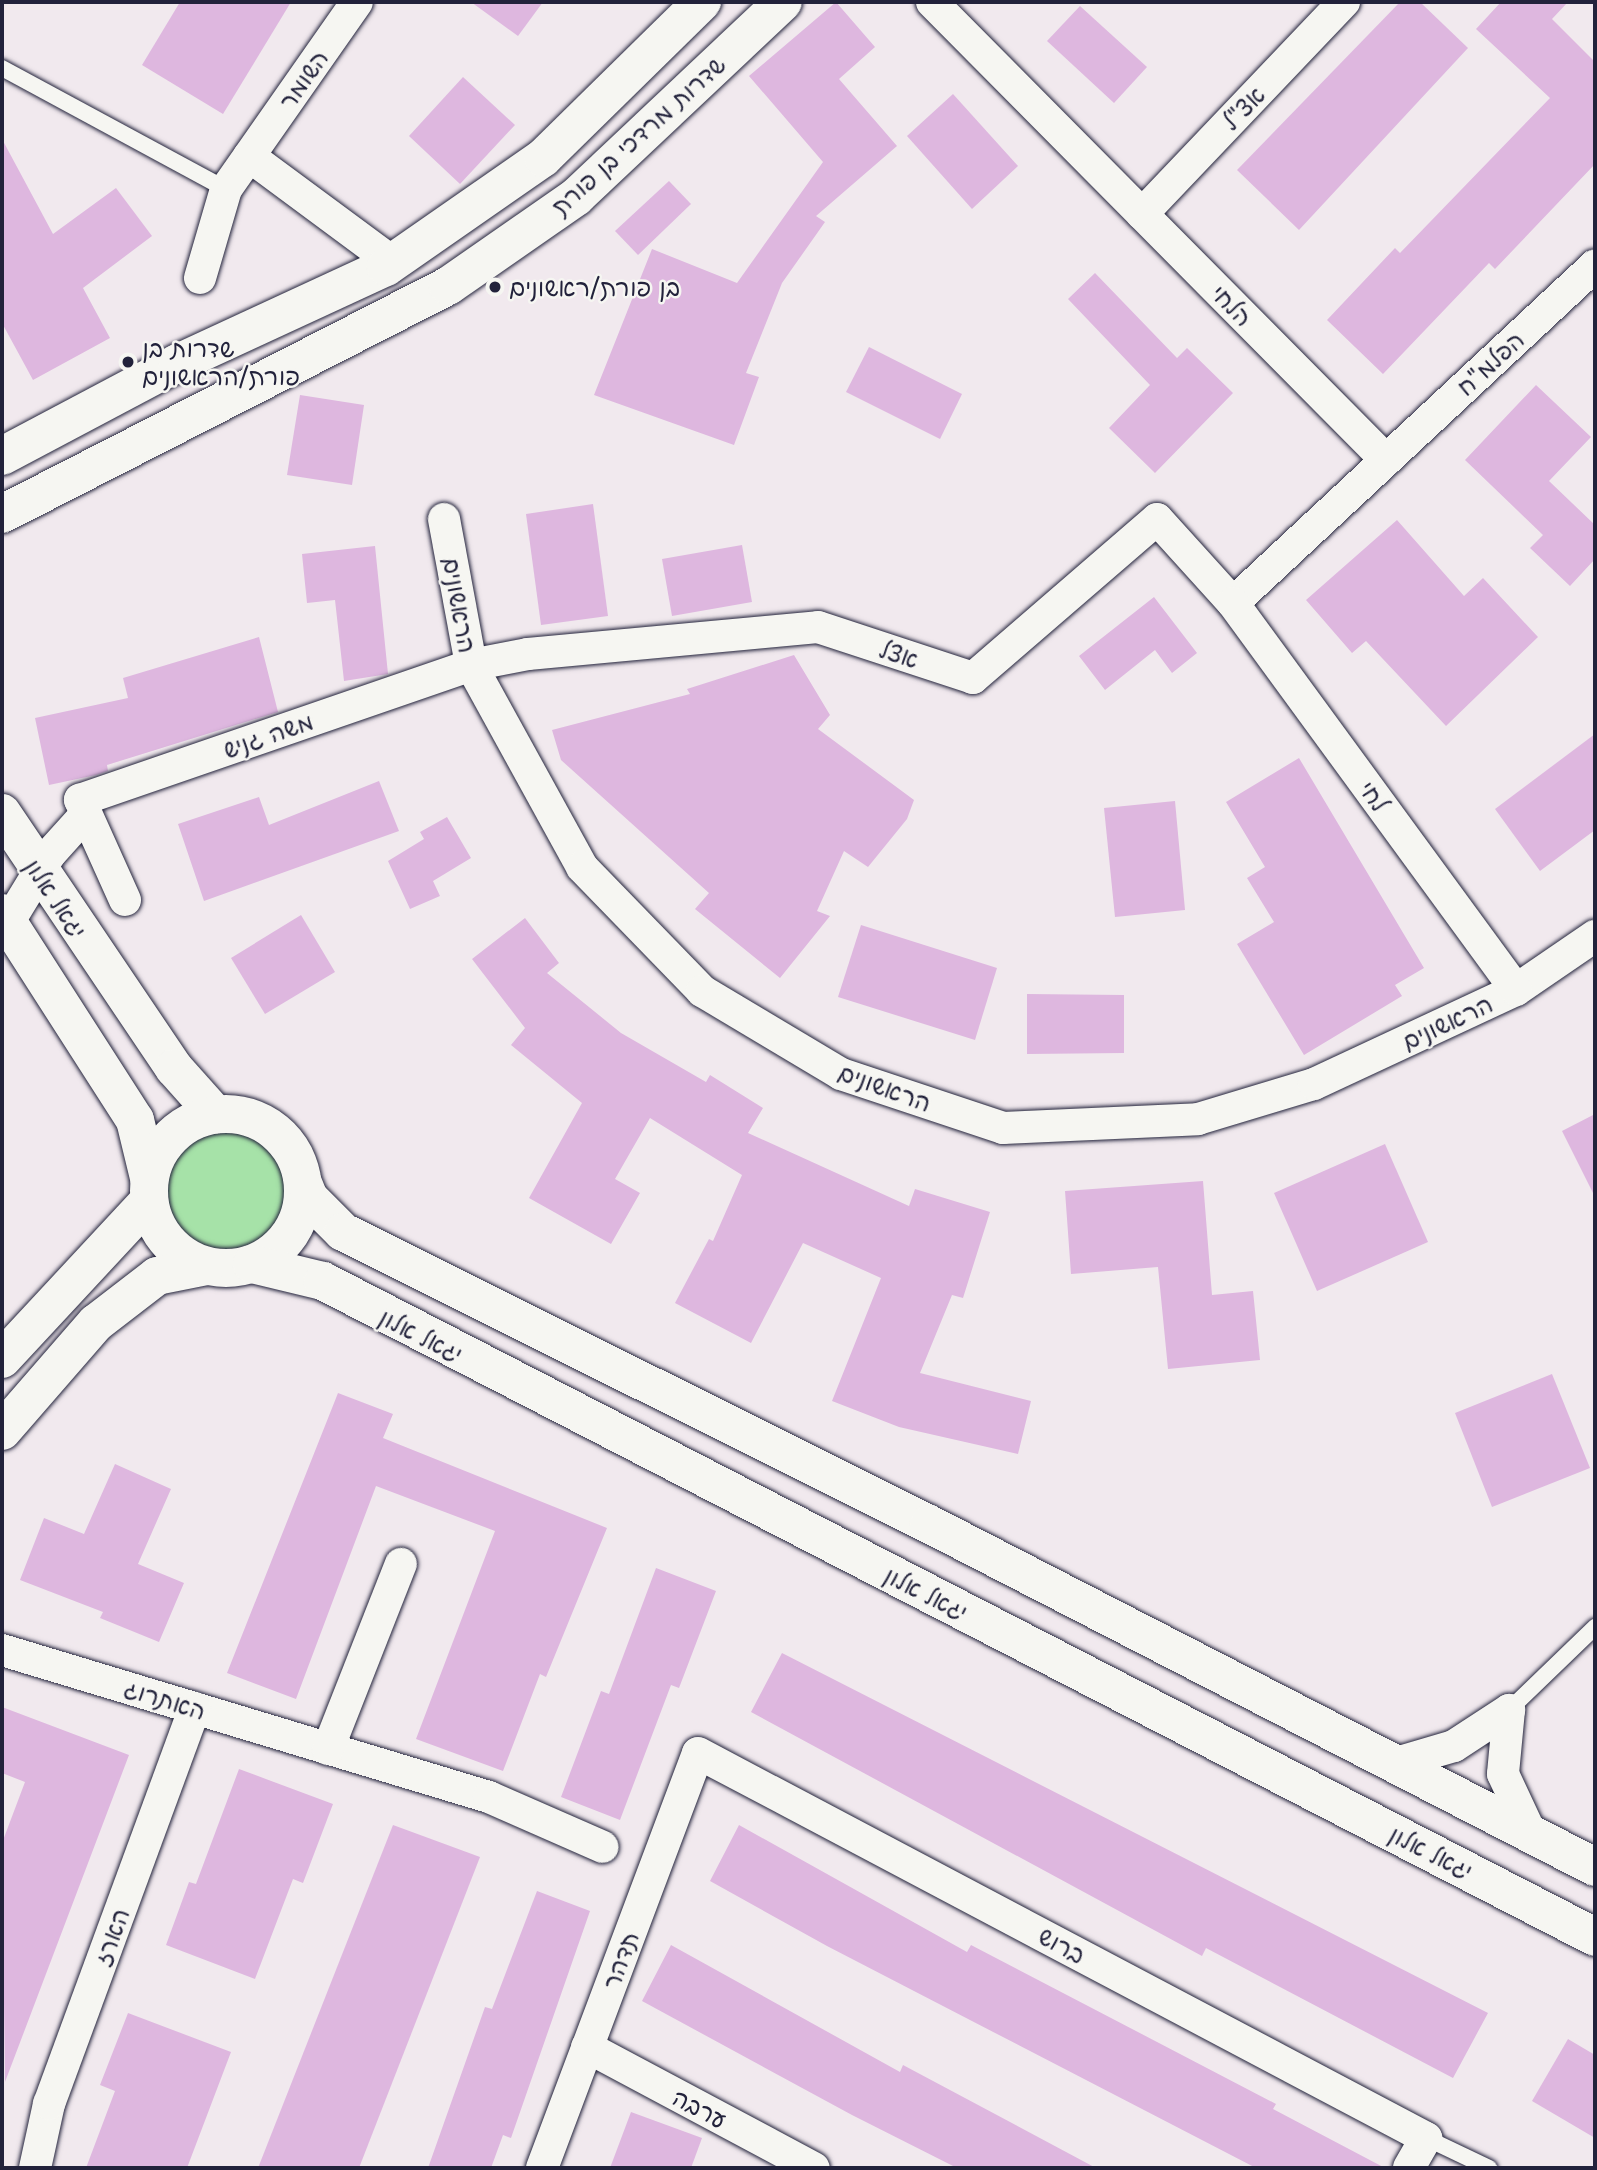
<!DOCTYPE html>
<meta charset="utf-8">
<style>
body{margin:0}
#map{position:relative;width:1597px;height:2170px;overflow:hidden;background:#f1e9ee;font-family:"Playpen Sans","Playpen Sans Hebrew",sans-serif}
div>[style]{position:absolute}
.green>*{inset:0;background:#a6e2a8}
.round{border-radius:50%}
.building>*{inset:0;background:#deb7df}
.roads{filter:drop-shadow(0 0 2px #22223b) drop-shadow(0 0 2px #22223b)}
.service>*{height:16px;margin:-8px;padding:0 8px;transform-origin:8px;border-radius:8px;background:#f6f6f2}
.minor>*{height:32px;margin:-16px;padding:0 16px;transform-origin:16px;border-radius:16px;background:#f6f6f2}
.tertiary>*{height:38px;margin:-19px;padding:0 19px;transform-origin:19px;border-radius:19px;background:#f6f6f2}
.tertiary>.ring{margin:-19px;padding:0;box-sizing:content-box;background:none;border:38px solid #f6f6f2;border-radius:50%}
.dots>*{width:19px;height:19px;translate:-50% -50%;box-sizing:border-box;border:4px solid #f6f6f2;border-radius:50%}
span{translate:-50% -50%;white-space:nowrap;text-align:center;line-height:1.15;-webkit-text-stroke:5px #f6f6f2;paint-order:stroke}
.street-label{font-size:24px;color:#22223b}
.poi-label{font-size:24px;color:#22223b}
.left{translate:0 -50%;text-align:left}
.frame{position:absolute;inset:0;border:4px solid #22223b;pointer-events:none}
</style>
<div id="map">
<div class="green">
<div class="round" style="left:163px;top:1128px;width:126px;height:126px"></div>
</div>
<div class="building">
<div style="clip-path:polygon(180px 2px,291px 2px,223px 114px,142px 65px)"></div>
<div style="clip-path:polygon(471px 2px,543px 2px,518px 36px)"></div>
<div style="clip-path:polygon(836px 2px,875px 47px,839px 79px,897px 146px,816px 216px,825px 222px,782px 283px,746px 373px,759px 377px,734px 445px,594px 395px,652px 249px,737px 283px,823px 162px,749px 76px)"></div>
<div style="clip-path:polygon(1400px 2px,1420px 2px,1468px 48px,1299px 230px,1237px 170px)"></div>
<div style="clip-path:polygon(1501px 2px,1568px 2px,1552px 19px,1595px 62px,1595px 164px,1495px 269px,1489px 263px,1383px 374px,1327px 320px,1395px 248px,1400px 253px,1550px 98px,1476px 29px)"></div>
<div style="clip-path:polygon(1080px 6px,1147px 67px,1114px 103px,1047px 41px)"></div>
<div style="clip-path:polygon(463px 77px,515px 125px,460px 184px,409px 136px)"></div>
<div style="clip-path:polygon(953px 94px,1018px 166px,972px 209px,907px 136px)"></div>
<div style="clip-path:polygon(2px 139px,53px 234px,116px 188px,152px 236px,83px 288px,110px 338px,33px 380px,2px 323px)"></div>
<div style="clip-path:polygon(669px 181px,691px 204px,638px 255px,615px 231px)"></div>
<div style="clip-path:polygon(1095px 273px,1177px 358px,1187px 348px,1233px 393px,1155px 473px,1109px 428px,1150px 385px,1068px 299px)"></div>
<div style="clip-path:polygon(869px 347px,962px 394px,940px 439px,846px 392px)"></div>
<div style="clip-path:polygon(1536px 385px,1591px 437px,1549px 481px,1595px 525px,1595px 559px,1570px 586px,1530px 548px,1543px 535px,1465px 460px)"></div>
<div style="clip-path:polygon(300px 395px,364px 405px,352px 485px,287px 475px)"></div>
<div style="clip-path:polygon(593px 504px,608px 616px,541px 625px,526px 514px)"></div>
<div style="clip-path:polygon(1397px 520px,1464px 596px,1483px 578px,1538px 637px,1446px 726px,1366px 641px,1352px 653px,1306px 600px)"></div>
<div style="clip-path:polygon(742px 545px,752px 602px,672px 616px,662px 559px)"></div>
<div style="clip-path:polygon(375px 546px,388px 674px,344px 681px,335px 600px,307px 603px,302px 554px)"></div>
<div style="clip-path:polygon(1154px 597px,1197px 653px,1172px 673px,1155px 650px,1105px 690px,1079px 656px)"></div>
<div style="clip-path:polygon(259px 637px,278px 712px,107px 765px,108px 771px,96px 775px,49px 785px,35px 718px,128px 698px,123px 678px)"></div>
<div style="clip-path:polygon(794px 655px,830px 715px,818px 729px,914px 800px,907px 819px,868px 867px,844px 851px,817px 911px,830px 916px,780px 978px,695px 909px,709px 893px,561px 760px,552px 730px,690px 694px,687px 689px)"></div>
<div style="clip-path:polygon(1595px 734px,1595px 830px,1540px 871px,1495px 809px)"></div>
<div style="clip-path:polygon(1299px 758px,1424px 968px,1395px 985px,1402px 996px,1304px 1055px,1237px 944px,1274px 922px,1247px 878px,1265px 867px,1226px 802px)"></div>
<div style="clip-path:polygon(379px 781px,399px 831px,204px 901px,178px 824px,259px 797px,269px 825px)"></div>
<div style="clip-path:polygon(1175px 801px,1185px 910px,1115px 917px,1104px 808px)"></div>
<div style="clip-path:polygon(447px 817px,471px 858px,433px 881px,440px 896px,410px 909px,388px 861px,424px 839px,420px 832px)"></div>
<div style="clip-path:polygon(301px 915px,335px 972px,265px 1014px,231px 958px)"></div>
<div style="clip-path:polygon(525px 918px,559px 963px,547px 973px,621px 1033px,706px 1082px,710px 1075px,763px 1108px,748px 1133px,909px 1206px,915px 1189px,990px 1212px,963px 1298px,952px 1295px,920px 1373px,1031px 1401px,1018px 1454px,899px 1427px,832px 1401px,881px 1278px,803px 1243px,751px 1343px,675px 1303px,709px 1239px,713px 1241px,742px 1175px,650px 1118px,615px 1179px,640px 1193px,611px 1244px,529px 1198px,582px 1103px,511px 1045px,525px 1028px,472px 959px)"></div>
<div style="clip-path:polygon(861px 925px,997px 968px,975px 1040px,838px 997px)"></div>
<div style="clip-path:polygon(1027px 994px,1124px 995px,1124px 1053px,1027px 1054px)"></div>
<div style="clip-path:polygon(1595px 1114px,1595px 1197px,1562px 1131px)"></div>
<div style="clip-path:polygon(1385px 1144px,1428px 1242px,1317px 1291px,1274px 1193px)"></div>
<div style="clip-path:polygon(1203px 1181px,1212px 1295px,1253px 1291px,1260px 1360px,1168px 1369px,1158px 1267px,1071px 1274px,1065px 1191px)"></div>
<div style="clip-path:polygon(1552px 1374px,1590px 1468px,1492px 1507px,1455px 1413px)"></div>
<div style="clip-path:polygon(338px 1393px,393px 1414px,383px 1438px,607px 1528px,546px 1677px,540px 1674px,503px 1771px,416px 1739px,495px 1531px,376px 1486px,296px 1699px,227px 1673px)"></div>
<div style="clip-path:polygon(115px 1464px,171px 1489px,138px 1564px,184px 1583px,159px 1642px,100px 1618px,103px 1612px,20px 1580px,44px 1518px,84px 1534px)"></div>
<div style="clip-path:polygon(656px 1568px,716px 1591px,679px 1688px,671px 1685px,620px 1820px,561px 1797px,601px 1691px,609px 1694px)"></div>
<div style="clip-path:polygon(782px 1653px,1488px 2013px,1453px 2078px,1206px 1948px,1202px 1956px,751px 1712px)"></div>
<div style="clip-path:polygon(2px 1707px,129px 1755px,5px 2082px,2px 1843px,25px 1782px,2px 1773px)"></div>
<div style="clip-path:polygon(239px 1769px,333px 1804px,303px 1883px,293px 1879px,255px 1979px,166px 1945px,189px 1882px,196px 1884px)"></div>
<div style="clip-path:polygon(393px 1825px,480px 1857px,359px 2168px,258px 2168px)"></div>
<div style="clip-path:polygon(739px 1825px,967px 1952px,971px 1945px,1276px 2104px,1273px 2109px,1385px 2168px,1256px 2168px,827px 1946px,710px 1881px)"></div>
<div style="clip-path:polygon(537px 1891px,590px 1911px,511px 2138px,503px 2135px,491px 2168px,428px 2168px,485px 2007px,492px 2009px)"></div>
<div style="clip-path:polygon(671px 1945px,900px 2072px,903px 2065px,1096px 2168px,957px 2168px,852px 2115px,642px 2001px)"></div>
<div style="clip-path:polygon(128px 2013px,231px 2052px,187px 2168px,86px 2168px,115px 2091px,100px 2085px)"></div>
<div style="clip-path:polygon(1568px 2039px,1595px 2055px,1595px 2138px,1532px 2101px)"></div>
<div style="clip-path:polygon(631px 2112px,702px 2138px,691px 2168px,610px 2168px)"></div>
</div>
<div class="roads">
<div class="service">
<div style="left:2px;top:68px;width:255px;rotate:28.4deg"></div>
<div style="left:1509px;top:1710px;width:120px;rotate:-44deg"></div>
<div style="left:1426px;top:2138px;width:70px;rotate:25.5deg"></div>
</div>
<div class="minor">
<div style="left:932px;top:2px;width:645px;rotate:45.25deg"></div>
<div style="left:249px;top:156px;width:178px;rotate:36.5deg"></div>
<div style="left:1142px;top:214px;width:293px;rotate:-46.4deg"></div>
<div style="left:200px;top:278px;width:93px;rotate:-73.7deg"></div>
<div style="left:226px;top:189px;width:228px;rotate:-55deg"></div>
<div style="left:444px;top:519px;width:148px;rotate:79.5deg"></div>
<div style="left:471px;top:665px;width:230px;rotate:61.2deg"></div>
<div style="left:582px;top:867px;width:173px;rotate:45.9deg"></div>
<div style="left:702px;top:991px;width:162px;rotate:30.8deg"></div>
<div style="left:841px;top:1074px;width:171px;rotate:18.4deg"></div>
<div style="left:1003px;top:1128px;width:195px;rotate:-2.6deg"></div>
<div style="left:1198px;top:1119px;width:121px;rotate:-16.8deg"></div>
<div style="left:1314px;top:1084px;width:223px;rotate:-25deg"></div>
<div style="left:1516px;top:990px;width:96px;rotate:-34.4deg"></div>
<div style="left:1233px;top:603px;width:495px;rotate:-43deg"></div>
<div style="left:125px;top:900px;width:110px;rotate:-114.2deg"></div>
<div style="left:80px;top:800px;width:414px;rotate:-19deg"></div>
<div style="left:471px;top:665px;width:58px;rotate:-10.9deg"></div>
<div style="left:528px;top:654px;width:291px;rotate:-5.3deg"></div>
<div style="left:818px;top:627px;width:163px;rotate:18.2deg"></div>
<div style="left:973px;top:678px;width:243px;rotate:-40.8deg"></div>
<div style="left:1157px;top:519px;width:113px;rotate:47.9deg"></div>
<div style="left:1233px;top:603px;width:479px;rotate:53.8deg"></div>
<div style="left:8px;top:923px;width:81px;rotate:-58.7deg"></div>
<div style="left:50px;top:854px;width:54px;rotate:-48deg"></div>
<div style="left:2px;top:1650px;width:509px;rotate:16.8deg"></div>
<div style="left:489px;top:1797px;width:124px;rotate:23.7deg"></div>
<div style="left:1509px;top:1710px;width:64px;rotate:95.4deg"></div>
<div style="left:1503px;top:1774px;width:66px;rotate:65deg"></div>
<div style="left:328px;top:1749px;width:199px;rotate:-68.5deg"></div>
<div style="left:1396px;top:1763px;width:60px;rotate:-16.3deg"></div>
<div style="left:1454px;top:1746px;width:66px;rotate:-33.2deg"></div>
<div style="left:587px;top:2047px;width:257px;rotate:28.1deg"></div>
<div style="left:35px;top:2168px;width:66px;rotate:-77.7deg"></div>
<div style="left:49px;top:2104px;width:422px;rotate:-69.8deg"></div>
<div style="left:542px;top:2168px;width:443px;rotate:-69.4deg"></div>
<div style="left:698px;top:1753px;width:824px;rotate:27.87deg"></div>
<div style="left:1426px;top:2138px;width:34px;rotate:120deg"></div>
</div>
<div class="tertiary">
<div style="left:2px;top:456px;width:199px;rotate:-27.9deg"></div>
<div style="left:178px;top:363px;width:229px;rotate:-24.8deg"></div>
<div style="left:386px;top:267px;width:191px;rotate:-34.8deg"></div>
<div style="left:543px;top:158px;width:223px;rotate:-44.5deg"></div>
<div style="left:2px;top:514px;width:501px;rotate:-27.08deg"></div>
<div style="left:448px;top:286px;width:156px;rotate:-34.8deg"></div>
<div style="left:576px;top:197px;width:284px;rotate:-43.3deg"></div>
<div style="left:2px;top:813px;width:308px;rotate:56deg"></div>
<div style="left:174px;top:1068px;width:62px;rotate:48.3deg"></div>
<div style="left:2px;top:913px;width:246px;rotate:57.3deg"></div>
<div style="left:135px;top:1120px;width:60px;rotate:76.4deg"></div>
<div class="ring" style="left:149px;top:1114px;width:116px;height:116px"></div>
<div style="left:303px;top:1183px;width:16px;rotate:68deg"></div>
<div style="left:309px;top:1198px;width:48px;rotate:45deg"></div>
<div style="left:343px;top:1232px;width:655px;rotate:26.49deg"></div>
<div style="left:929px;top:1524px;width:749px;rotate:27.25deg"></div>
<div style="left:252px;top:1264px;width:73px;rotate:13.5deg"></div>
<div style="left:323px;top:1281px;width:1431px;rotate:27.28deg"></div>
<div style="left:2px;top:1359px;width:216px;rotate:-47.1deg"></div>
<div style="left:2px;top:1431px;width:143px;rotate:-49deg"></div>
<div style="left:96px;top:1323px;width:77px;rotate:-37.6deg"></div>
<div style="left:157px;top:1276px;width:50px;rotate:-11.5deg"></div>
</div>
</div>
<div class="dots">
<div style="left:495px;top:287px;background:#22223b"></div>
<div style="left:128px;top:362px;background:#22223b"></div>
</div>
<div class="street-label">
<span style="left:303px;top:79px;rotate:-55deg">השומר</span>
<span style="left:1243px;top:108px;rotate:-46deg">אצ"ל</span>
<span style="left:638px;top:135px;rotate:-42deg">שדרות מרדכי בן פורת</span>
<span style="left:1232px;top:305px;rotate:45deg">הלחי</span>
<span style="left:1490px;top:363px;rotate:-43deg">הפלמ"ח</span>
<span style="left:460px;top:605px;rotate:80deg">הראשונים</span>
<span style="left:899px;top:654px;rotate:18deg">אצל</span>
<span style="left:268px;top:735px;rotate:-19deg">משה גניש</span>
<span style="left:1374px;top:796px;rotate:54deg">לחי</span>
<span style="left:56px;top:898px;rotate:56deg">יגאל אלון</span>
<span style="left:1447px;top:1022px;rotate:-25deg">הראשונים</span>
<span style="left:885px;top:1087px;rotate:20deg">הראשונים</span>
<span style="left:421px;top:1335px;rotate:27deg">יגאל אלון</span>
<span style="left:926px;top:1593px;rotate:27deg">יגאל אלון</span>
<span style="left:165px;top:1699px;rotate:17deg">האתרוג</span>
<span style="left:1431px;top:1852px;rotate:27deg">יגאל אלון</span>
<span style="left:111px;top:1937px;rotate:-70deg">הארז</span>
<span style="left:1062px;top:1945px;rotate:28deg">ברוש</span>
<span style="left:620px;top:1960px;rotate:-69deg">תדהר</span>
<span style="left:700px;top:2108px;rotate:28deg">ערבה</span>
</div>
<div class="poi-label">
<span class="left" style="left:509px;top:287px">בן פורת/ראשונים</span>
<span class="left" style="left:142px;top:362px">שדרות בן<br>פורת/הראשונים</span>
</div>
<div class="frame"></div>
</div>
